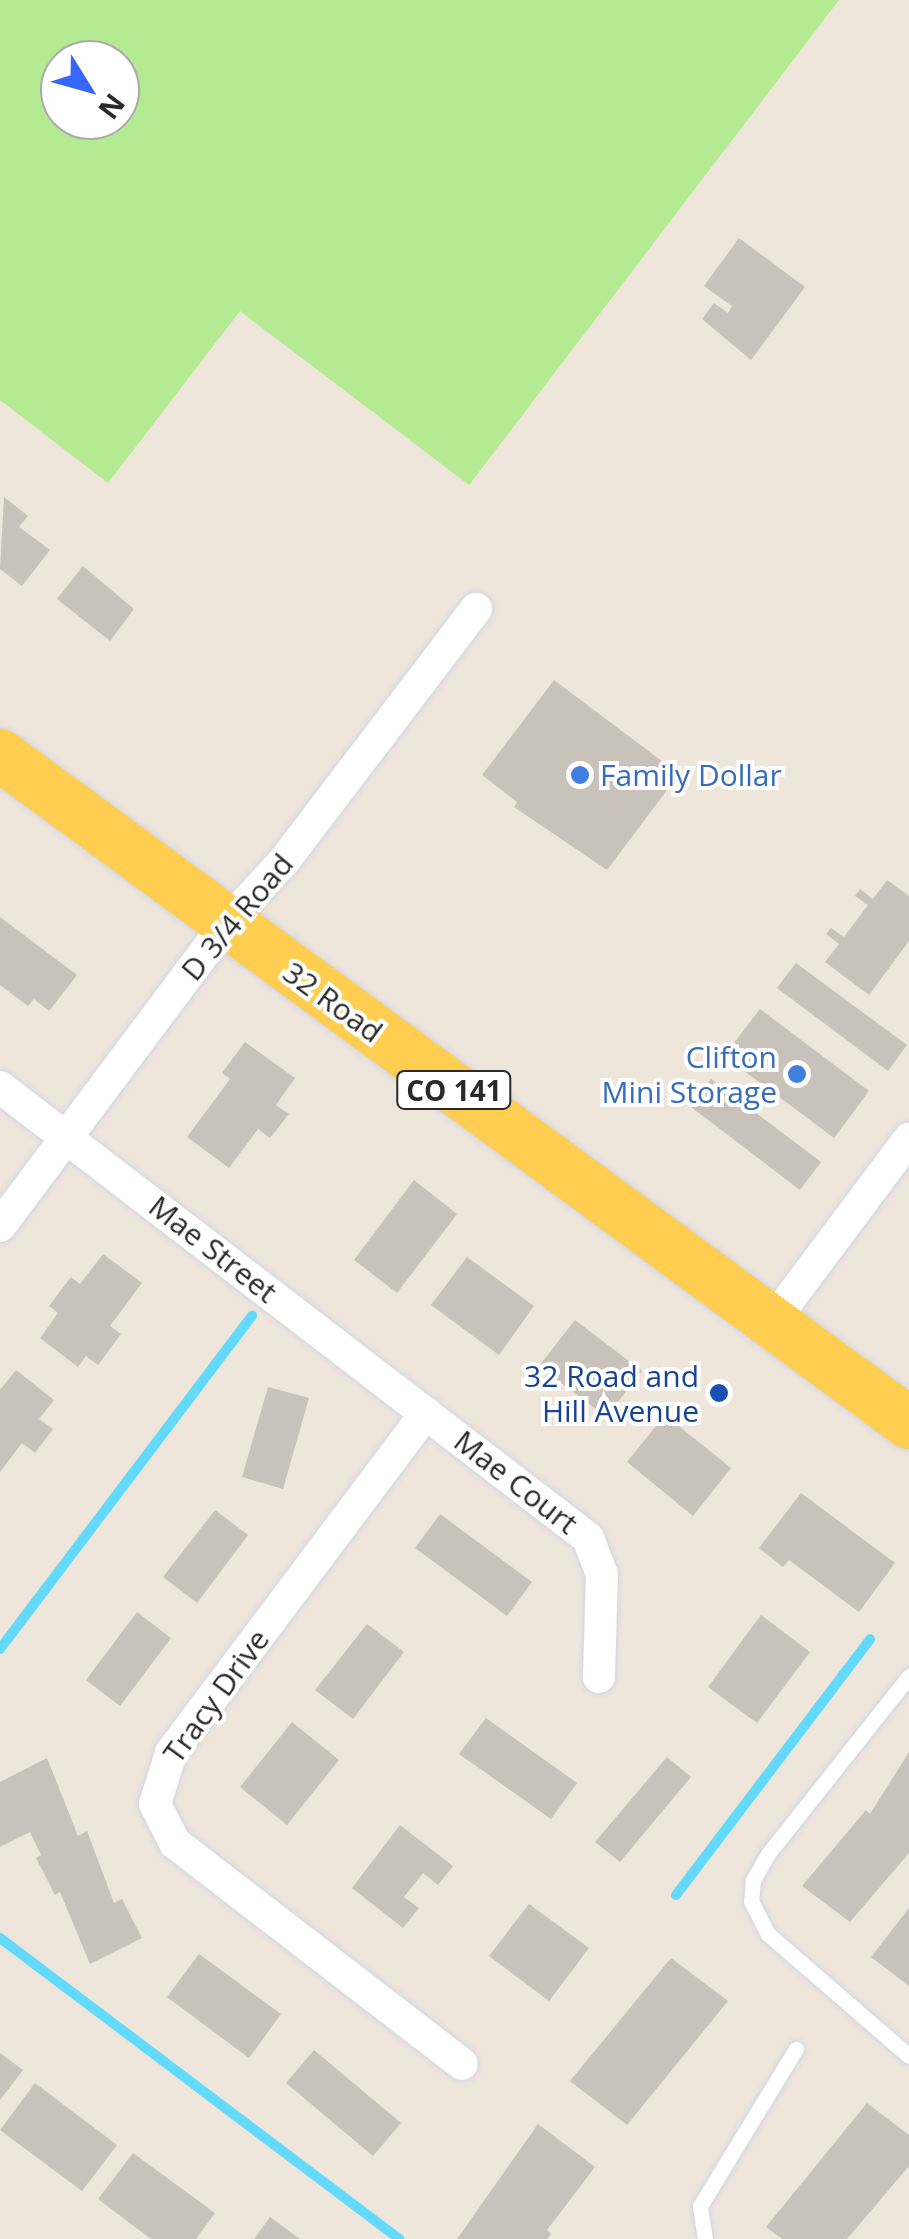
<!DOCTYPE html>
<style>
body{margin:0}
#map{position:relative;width:909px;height:2239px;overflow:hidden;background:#eee5db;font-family:"Open Sans",sans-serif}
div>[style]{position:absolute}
.green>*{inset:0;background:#b4ea91}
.stream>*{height:10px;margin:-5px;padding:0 5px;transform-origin:5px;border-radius:5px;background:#63dafb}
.building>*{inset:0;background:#c9c2ba}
.roads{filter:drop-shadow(0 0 2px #d0d5e5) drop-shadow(0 0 2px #d0d5e5)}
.service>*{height:15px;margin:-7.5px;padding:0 7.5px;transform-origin:7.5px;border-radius:7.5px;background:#fff}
.minor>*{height:32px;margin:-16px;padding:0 16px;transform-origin:16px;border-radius:16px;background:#fff}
.primary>*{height:52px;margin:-26px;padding:0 26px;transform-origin:26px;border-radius:26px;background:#ffcd4f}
.dots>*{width:28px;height:28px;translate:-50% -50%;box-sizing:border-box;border:5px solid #fff;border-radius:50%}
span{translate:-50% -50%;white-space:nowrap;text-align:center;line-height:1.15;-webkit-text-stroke:8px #fff;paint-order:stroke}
.shield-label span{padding:2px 8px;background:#fff;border:2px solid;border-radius:8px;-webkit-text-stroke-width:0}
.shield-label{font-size:28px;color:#2a2a2a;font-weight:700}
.shop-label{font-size:30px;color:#366cbe}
.left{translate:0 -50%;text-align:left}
.right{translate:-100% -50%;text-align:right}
.street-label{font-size:30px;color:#2a2a2a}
.transit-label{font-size:30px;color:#164399}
.north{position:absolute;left:40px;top:40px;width:100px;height:100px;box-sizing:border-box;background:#fff;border:2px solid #aaa;border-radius:50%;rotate:127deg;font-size:28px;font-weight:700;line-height:40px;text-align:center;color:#2a2a2a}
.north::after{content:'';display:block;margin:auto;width:35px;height:45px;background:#3766ff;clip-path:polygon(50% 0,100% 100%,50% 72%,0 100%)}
</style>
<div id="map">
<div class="green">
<div style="clip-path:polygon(evenodd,0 0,839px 0,469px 485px,240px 311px,108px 483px,0 400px,0 0,60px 60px,120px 60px,120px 120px,60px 120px,60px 60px)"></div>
</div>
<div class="stream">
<div style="left:0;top:1649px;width:418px;rotate:-52.9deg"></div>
<div style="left:676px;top:1895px;width:321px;rotate:-52.8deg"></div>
<div style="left:0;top:1938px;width:500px;rotate:37deg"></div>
</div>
<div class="building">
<div style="clip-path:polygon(739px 238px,805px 287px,751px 360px,702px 319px,714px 303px,728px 313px,732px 306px,704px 286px)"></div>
<div style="clip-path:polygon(4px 497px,28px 516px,19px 527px,50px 550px,22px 586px,0 569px)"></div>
<div style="clip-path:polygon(83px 566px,134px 609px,110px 641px,57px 599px)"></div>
<div style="clip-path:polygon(554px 680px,679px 774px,607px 870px,514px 807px,517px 802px,482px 775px)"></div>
<div style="clip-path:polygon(887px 880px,909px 896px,909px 941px,869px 995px,825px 962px,839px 944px,826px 934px,831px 928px,844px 937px,868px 905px,855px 896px,860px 889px,873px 899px)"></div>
<div style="clip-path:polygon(0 917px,77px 975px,49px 1011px,34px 999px,28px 1006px,0 985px)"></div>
<div style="clip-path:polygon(796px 963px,907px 1045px,888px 1071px,777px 988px)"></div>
<div style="clip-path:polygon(760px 1009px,869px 1091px,834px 1138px,724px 1056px)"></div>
<div style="clip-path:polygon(245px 1042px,295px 1078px,276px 1105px,289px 1114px,270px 1138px,258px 1129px,229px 1168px,187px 1137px,230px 1079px,222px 1073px)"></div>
<div style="clip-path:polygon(711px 1079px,821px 1162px,800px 1190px,691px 1107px)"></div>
<div style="clip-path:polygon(414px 1180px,457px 1214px,397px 1293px,354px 1260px)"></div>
<div style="clip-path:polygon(103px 1254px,142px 1283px,110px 1326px,121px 1334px,98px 1365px,86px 1356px,78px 1367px,40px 1338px,58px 1313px,49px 1306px,71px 1277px,80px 1284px)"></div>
<div style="clip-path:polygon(467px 1257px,534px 1306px,499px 1355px,431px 1305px)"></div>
<div style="clip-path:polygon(575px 1320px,642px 1371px,606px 1417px,539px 1366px)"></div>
<div style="clip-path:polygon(16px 1370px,54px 1400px,39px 1419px,53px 1429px,35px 1453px,22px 1443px,0 1472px,0 1390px)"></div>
<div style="clip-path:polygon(268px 1387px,309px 1398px,283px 1489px,242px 1477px)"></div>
<div style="clip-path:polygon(665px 1415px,731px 1468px,693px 1516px,627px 1462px)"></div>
<div style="clip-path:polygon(801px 1493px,895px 1563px,859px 1612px,789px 1560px,783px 1567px,759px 1548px)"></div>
<div style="clip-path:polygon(215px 1510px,248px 1535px,197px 1603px,163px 1577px)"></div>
<div style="clip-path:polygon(440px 1514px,532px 1582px,507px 1616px,415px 1548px)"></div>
<div style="clip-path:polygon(137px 1612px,171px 1638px,120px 1706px,86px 1680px)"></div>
<div style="clip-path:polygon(761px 1615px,810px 1652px,757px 1723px,708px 1687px)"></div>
<div style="clip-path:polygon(367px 1624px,404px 1652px,353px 1719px,315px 1690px)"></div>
<div style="clip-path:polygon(486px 1718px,577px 1783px,551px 1819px,459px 1754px)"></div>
<div style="clip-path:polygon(292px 1722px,339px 1760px,287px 1825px,240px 1787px)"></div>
<div style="clip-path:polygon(909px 1752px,909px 1853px,850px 1922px,802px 1886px,866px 1810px,870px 1814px)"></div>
<div style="clip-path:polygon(667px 1757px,691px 1777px,620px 1862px,595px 1842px)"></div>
<div style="clip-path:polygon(47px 1758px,78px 1836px,87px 1831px,114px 1903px,122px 1899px,142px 1938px,90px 1964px,60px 1892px,55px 1895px,36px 1858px,41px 1855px,30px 1832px,0 1847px,0 1782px)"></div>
<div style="clip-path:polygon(400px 1825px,453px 1866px,438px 1885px,423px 1873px,404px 1897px,419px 1908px,403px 1928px,352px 1888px)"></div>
<div style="clip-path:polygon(529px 1904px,589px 1948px,549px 2001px,489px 1956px)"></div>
<div style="clip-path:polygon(909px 1908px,909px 1986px,871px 1957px)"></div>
<div style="clip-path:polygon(199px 1954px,281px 2014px,249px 2058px,167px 1997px)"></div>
<div style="clip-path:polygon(671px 1958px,728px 2001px,627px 2125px,570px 2081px)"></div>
<div style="clip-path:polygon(314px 2050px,401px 2123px,373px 2156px,286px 2083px)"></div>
<div style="clip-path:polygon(0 2053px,23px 2070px,0 2100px)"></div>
<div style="clip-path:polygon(35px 2083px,117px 2145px,82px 2191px,0 2130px)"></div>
<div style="clip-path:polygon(867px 2103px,909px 2135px,909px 2166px,847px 2239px,782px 2239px,766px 2227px)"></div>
<div style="clip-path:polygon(538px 2124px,595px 2167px,547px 2230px,551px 2234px,547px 2239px,457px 2239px)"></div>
<div style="clip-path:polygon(133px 2153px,215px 2213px,196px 2239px,151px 2239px,98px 2199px)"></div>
<div style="clip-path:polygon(270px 2217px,300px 2239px,254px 2239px)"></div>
</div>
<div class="roads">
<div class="service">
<div style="left:909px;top:1676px;width:227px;rotate:128.4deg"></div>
<div style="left:768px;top:1854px;width:30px;rotate:120deg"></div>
<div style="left:753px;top:1880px;width:21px;rotate:95deg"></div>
<div style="left:751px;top:1901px;width:37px;rotate:63deg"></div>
<div style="left:768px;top:1934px;width:186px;rotate:40.9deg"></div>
<div style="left:705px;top:2239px;width:33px;rotate:-99deg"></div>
<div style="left:700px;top:2206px;width:184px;rotate:-58.6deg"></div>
</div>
<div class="minor">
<div style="left:0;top:1087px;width:741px;rotate:37.49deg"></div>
<div style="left:588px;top:1538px;width:39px;rotate:69deg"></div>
<div style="left:602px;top:1574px;width:103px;rotate:91.7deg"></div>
<div style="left:0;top:1226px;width:377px;rotate:-53.2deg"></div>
<div style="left:226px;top:924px;width:86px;rotate:-47.4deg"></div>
<div style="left:284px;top:861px;width:317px;rotate:-52.7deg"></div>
<div style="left:772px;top:1322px;width:229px;rotate:-53.2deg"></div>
<div style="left:426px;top:1413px;width:425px;rotate:126.9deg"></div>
<div style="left:171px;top:1753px;width:53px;rotate:107.4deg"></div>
<div style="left:155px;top:1804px;width:44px;rotate:62.9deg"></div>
<div style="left:175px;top:1843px;width:362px;rotate:37.6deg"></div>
</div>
<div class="primary">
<div style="left:0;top:755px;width:1128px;rotate:36.31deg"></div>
</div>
</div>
<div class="dots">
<div style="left:580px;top:775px;background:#3f7fe0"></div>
<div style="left:797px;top:1074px;background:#3f7fe0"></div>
<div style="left:719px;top:1393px;background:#1a4fb4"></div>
</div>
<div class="shield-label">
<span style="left:454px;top:1090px">CO 141</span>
</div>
<div class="shop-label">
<span class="left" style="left:600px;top:775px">Family Dollar</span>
<span class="right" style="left:777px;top:1074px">Clifton<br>Mini Storage</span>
</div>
<div class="street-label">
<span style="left:237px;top:917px;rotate:-50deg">D 3/4 Road</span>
<span style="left:333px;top:1002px;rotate:36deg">32 Road</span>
<span style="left:213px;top:1249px;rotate:38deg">Mae Street</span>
<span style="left:516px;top:1482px;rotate:38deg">Mae Court</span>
<span style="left:216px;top:1696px;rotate:-54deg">Tracy Drive</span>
</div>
<div class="transit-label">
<span class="right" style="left:699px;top:1393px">32 Road and<br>Hill Avenue</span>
</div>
<div class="north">N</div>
</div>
